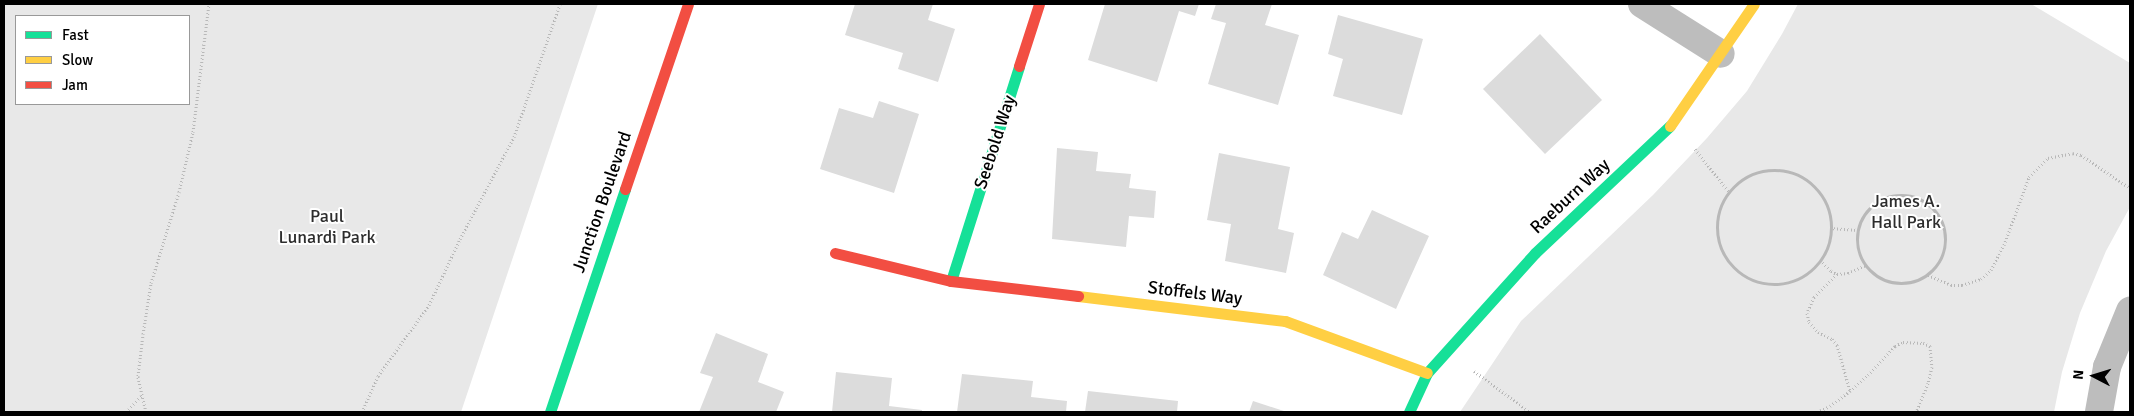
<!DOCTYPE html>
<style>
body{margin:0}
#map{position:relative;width:2134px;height:416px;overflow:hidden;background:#fff;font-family:Signika,sans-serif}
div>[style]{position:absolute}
.green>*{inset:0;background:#e8e8e8}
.building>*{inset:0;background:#dcdcdc}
.path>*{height:3px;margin-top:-1.5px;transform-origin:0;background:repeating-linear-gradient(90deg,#b8b8b8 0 1px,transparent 0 3.5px)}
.path>.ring{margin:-1.5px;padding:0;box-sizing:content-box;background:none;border:3px solid #b8b8b8;border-radius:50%}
.street>*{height:28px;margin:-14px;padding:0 14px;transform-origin:14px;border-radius:14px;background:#bdbdbd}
.fast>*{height:11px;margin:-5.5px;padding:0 5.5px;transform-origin:5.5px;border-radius:5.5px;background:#16e098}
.slow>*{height:11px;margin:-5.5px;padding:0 5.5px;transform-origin:5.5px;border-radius:5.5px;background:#ffcf43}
.jam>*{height:11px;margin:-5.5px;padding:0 5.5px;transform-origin:5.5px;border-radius:5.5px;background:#f24e42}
span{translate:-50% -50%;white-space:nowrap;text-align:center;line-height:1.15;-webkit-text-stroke:4px #fff;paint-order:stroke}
.street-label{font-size:18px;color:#000}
.park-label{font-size:18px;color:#2d2d2d}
.frame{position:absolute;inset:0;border:5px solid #000;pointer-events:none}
.legend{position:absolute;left:15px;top:15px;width:175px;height:90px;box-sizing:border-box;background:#fff;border:1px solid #999;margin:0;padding:6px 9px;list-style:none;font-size:15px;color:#000}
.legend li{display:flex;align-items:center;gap:10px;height:25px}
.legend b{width:25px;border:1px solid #999}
.north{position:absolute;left:2069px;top:351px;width:50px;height:50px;-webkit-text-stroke:4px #fff;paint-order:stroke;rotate:275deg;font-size:14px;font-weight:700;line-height:20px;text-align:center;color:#000}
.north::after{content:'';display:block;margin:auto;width:18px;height:22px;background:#000;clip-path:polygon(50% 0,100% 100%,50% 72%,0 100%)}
</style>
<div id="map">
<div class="green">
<div style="clip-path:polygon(evenodd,4px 4px,598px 4px,461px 412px,4px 412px,4px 4px,16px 16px,189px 16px,189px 104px,16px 104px,16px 16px)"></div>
<div style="clip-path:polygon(1798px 4px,2031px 4px,2130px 63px,2130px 207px,2106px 251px,2080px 313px,2062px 372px,2054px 412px,1460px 412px,1521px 321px,1653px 195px,1707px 138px,1747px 91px,1782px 34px)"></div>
</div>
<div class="building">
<div style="clip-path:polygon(855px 4px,933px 4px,928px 20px,955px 29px,938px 82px,898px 69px,903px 53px,845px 35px)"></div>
<div style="clip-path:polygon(1105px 4px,1199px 4px,1195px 16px,1179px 11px,1157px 82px,1088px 60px)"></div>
<div style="clip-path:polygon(1216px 4px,1272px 4px,1265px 25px,1299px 35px,1278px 105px,1208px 84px,1226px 23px,1211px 19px)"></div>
<div style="clip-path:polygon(1338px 15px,1423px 39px,1402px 115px,1333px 96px,1343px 59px,1328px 54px)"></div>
<div style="clip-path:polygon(1540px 34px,1602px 100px,1545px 154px,1483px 89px)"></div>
<div style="clip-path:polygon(879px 101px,919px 114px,894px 193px,820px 169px,839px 108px,873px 118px)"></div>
<div style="clip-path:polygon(1057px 148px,1098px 152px,1096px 171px,1131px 174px,1129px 188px,1156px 191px,1154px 218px,1129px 216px,1126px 247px,1052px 239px)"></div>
<div style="clip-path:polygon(1219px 153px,1290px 167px,1278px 229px,1294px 233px,1286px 273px,1225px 261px,1231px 224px,1207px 220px)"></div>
<div style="clip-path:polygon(1372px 210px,1429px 236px,1396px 309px,1323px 275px,1342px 232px,1358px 239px)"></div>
<div style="clip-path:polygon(716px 333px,768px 354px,758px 382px,784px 392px,776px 412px,699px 412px,713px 377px,700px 373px)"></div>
<div style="clip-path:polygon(836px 372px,892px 378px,889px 406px,922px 410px,922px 412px,832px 412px)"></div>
<div style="clip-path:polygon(962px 374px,1033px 381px,1031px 397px,1067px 401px,1066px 412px,957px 412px)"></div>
<div style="clip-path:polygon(1088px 391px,1178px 401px,1177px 412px,1085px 412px)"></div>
<div style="clip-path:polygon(1253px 401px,1287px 412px,1249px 412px)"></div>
</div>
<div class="path">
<div style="left:1695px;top:149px;width:55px;rotate:51.7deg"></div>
<div class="ring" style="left:1717px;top:170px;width:111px;height:111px"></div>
<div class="ring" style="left:1857px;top:195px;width:85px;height:85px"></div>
<div style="left:1830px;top:228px;width:28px;rotate:4deg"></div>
<div style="left:1820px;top:260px;width:16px;rotate:45deg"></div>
<div style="left:1831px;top:271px;width:7px;rotate:27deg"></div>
<div style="left:1837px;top:274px;width:11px;rotate:-5deg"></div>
<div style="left:1848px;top:273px;width:20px;rotate:-24deg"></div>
<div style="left:1837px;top:274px;width:33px;rotate:135deg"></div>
<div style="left:1814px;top:297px;width:17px;rotate:114deg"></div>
<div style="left:1807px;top:313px;width:9px;rotate:77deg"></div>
<div style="left:1809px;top:322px;width:13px;rotate:48deg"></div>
<div style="left:1818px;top:332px;width:16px;rotate:27deg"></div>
<div style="left:1832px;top:339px;width:8px;rotate:50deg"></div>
<div style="left:1837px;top:345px;width:48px;rotate:74.2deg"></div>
<div style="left:1928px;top:275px;width:25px;rotate:23deg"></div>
<div style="left:1951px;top:285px;width:11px"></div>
<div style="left:1962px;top:285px;width:20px;rotate:-18deg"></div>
<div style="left:1981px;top:279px;width:13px;rotate:-42deg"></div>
<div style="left:1991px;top:270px;width:28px;rotate:-63deg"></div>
<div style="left:2004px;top:245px;width:72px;rotate:-69.8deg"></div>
<div style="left:2029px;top:177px;width:27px;rotate:-45deg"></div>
<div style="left:2048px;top:158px;width:25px;rotate:-11deg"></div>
<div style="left:2073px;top:153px;width:8px;rotate:14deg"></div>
<div style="left:2081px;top:155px;width:59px;rotate:34deg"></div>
<div style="left:1474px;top:371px;width:69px;rotate:36.2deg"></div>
<div style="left:126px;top:412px;width:23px;rotate:-47deg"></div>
<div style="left:146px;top:412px;width:37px;rotate:-103deg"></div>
<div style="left:138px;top:376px;width:42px;rotate:-83.2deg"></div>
<div style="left:143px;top:334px;width:52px;rotate:-81.1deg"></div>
<div style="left:151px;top:283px;width:95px;rotate:-72.9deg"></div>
<div style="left:179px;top:192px;width:62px;rotate:-76.9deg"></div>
<div style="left:193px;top:132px;width:129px;rotate:-82.9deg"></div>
<div style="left:362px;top:412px;width:39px;rotate:-66deg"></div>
<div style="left:378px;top:376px;width:87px;rotate:-54.3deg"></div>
<div style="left:429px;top:305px;width:73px;rotate:-64.8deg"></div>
<div style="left:460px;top:239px;width:115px;rotate:-62.1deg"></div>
<div style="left:514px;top:137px;width:141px;rotate:-70.9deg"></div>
<div style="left:1817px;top:412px;width:14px;rotate:-25deg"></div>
<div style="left:1830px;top:406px;width:25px;rotate:-37deg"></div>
<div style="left:1850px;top:391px;width:24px;rotate:-42deg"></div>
<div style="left:1868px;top:375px;width:40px;rotate:-47deg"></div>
<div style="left:1895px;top:346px;width:9px;rotate:-27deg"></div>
<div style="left:1903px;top:342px;width:20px;rotate:3deg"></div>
<div style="left:1923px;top:343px;width:8px;rotate:23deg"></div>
<div style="left:1930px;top:346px;width:21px;rotate:85deg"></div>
<div style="left:1932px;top:367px;width:16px;rotate:104deg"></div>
<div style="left:1928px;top:383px;width:31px;rotate:112deg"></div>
</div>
<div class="street">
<div style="left:1642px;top:4px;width:93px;rotate:32.3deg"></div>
<div style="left:2099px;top:412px;width:46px;rotate:-79.9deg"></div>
<div style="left:2107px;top:367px;width:61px;rotate:-67.7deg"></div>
</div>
<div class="fast">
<div style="left:951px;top:281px;width:225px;rotate:-72.4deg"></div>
<div style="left:550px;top:412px;width:235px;rotate:-71.4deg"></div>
<div style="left:1409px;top:412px;width:43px;rotate:-65.2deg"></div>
<div style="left:1427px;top:373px;width:161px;rotate:-48deg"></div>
<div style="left:1535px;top:253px;width:185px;rotate:-43.3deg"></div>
</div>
<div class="slow">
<div style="left:1670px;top:126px;width:148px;rotate:-55.5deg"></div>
<div style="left:1078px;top:296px;width:209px;rotate:6.9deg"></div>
<div style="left:1285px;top:321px;width:151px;rotate:20.1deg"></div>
</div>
<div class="jam">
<div style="left:1019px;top:66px;width:65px;rotate:-72.1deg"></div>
<div style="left:625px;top:189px;width:195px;rotate:-71.2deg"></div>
<div style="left:835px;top:253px;width:119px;rotate:13.6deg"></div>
<div style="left:951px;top:281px;width:128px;rotate:6.7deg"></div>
</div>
<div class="street-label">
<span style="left:995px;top:142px;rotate:-72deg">Seebold Way</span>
<span style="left:1570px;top:196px;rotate:-43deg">Raeburn Way</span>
<span style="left:602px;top:202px;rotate:-71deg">Junction Boulevard</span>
<span style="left:1195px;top:293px;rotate:7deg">Stoffels Way</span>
</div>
<div class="park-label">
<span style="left:1906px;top:212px">James A.<br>Hall Park</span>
<span style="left:327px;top:227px">Paul<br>Lunardi Park</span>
</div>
<div class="frame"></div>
<ul class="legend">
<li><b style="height:6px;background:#16e098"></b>Fast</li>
<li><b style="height:6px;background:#ffcf43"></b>Slow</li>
<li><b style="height:6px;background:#f24e42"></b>Jam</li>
</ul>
<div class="north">N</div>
</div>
